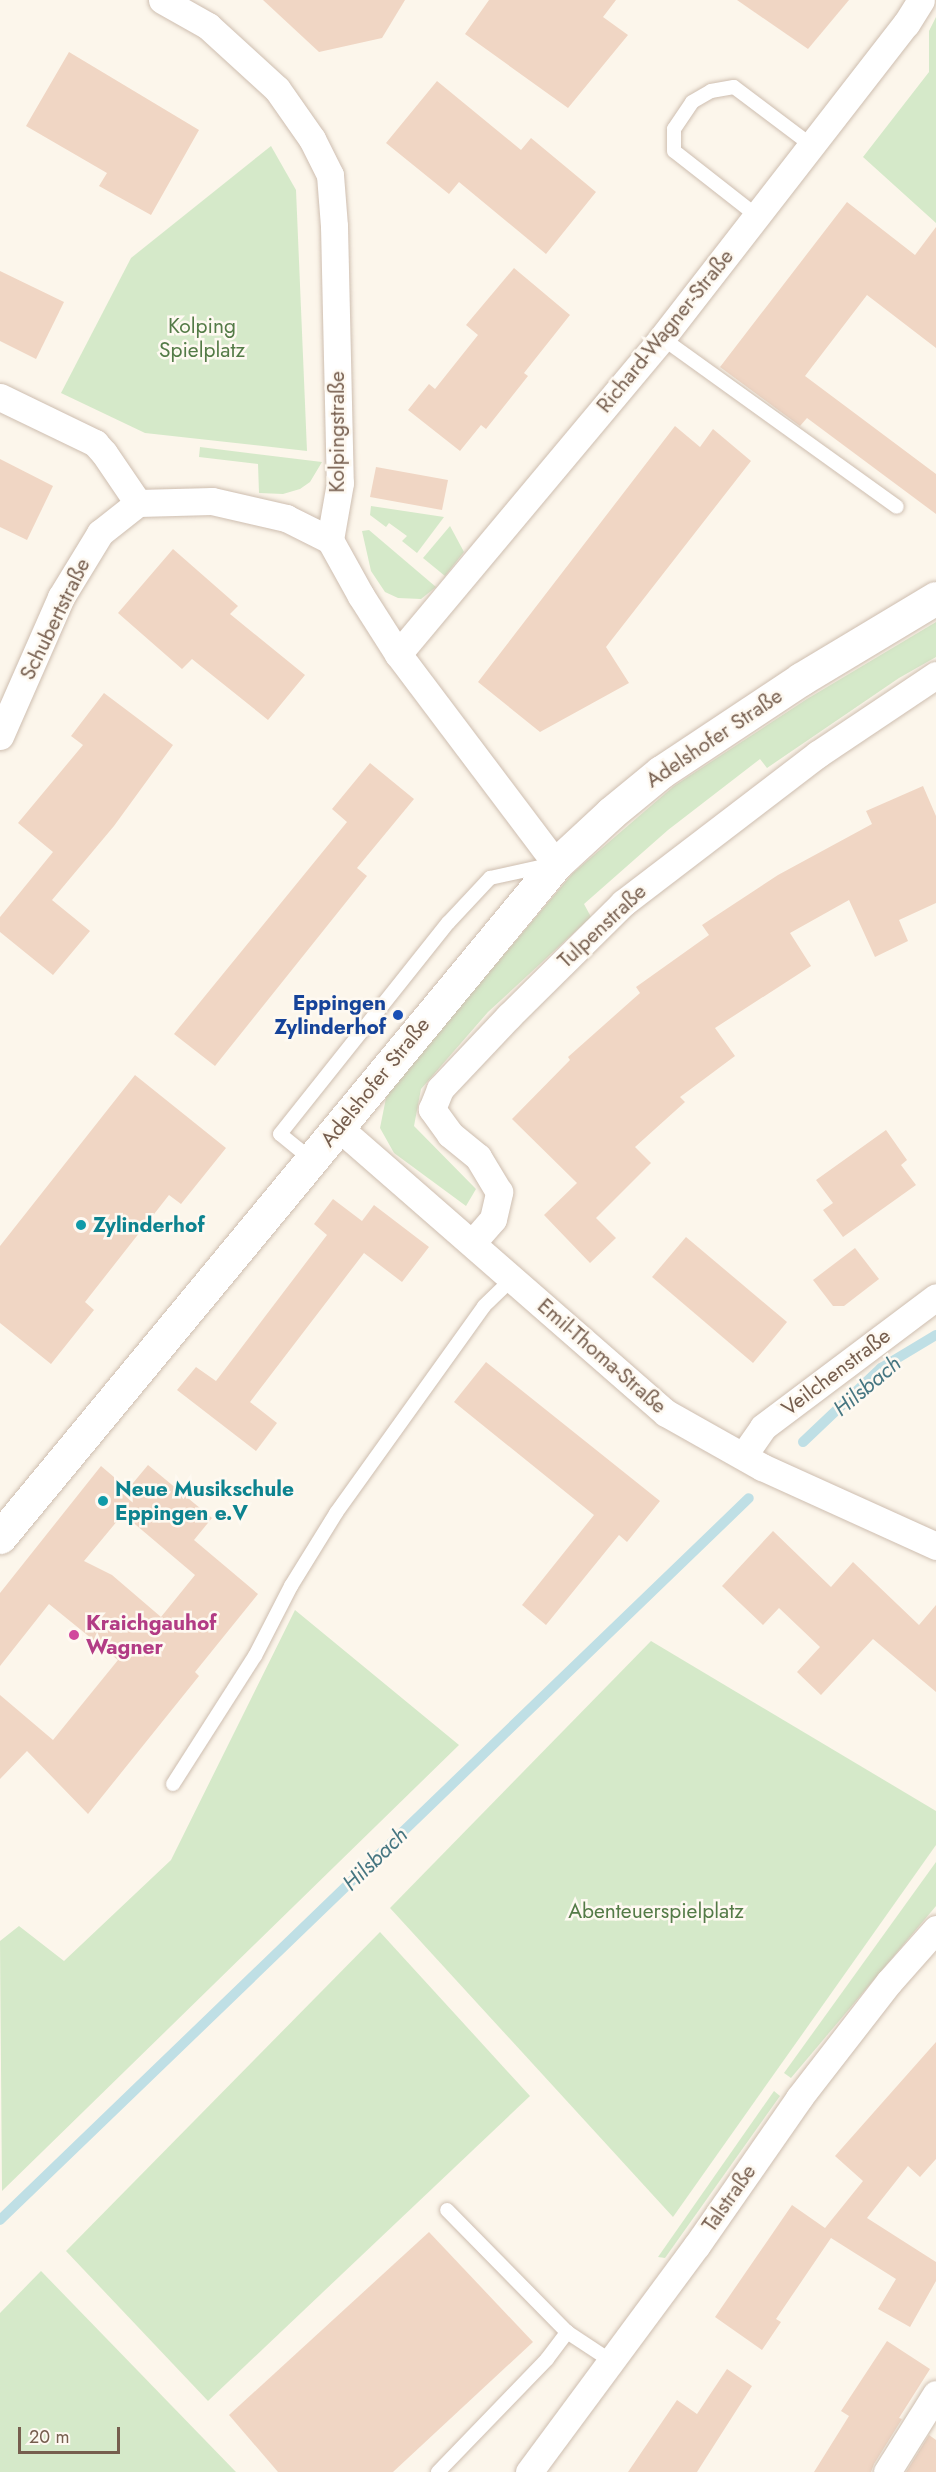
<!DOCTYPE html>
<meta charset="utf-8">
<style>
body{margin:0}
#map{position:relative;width:936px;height:2472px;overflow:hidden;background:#fcf6eb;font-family:Jost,sans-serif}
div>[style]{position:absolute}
.green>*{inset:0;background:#d5e9c9}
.stream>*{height:10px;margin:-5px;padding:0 5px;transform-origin:5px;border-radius:5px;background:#bfdfe5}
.building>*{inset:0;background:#f0d6c4}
.roads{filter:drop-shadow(0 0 2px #cebeb0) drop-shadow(0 0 2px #cebeb0)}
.service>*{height:14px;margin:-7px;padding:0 7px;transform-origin:7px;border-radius:7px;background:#fff}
.minor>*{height:27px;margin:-13.5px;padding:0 13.5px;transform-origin:13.5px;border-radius:13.5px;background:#fff}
.tertiary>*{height:33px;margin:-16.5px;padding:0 16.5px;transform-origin:16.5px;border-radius:16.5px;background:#fff}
.dots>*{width:16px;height:16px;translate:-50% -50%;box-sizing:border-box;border:3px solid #fef9f1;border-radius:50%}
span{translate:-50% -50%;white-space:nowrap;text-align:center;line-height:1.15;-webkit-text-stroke:5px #fef9f1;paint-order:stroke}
.park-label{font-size:21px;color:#547b47}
.street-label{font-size:21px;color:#765e4e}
.transit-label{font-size:21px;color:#164399;font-weight:700}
.right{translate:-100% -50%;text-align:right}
.culture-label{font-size:21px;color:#0d838f;font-weight:700}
.left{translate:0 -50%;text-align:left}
.hotel-label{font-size:21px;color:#b23c85;font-weight:700}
.water-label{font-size:22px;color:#467681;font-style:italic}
.scale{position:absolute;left:18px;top:2427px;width:102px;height:27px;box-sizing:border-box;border:3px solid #765e4e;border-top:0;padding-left:8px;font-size:18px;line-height:21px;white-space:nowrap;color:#765e4e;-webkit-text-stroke:4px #fef9f1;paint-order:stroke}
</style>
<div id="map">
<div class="green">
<div style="clip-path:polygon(936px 17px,936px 223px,863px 157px,929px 72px,929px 31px)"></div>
<div style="clip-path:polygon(271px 146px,296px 190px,307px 451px,145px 433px,61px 393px,131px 258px)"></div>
<div style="clip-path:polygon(200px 447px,322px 462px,310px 482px,300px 489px,283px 494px,259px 493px,258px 464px,199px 457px)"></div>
<div style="clip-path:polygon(371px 506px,444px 517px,417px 553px,402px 541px,407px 536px,389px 523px,386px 527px,370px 515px)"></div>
<div style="clip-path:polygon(450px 526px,464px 552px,445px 576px,423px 558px)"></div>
<div style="clip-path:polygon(369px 530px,436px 587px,421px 599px,398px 598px,385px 592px,371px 571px,362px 531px)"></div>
<div style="clip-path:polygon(936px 622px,936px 657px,899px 678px,767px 768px,760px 759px,668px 830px,584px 904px,591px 917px,488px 1012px,421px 1089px,414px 1126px,476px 1189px,466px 1206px,394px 1153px,380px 1128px,387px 1093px,573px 873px,674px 786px,807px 699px)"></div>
<div style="clip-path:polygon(295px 1610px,459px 1745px,2px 2191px,0 1941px,19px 1926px,64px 1961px,171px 1860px)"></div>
<div style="clip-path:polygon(651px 1641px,936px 1811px,936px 1845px,673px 2217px,390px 1908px)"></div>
<div style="clip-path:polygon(936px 1862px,936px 1906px,791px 2078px,784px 2073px)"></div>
<div style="clip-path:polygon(380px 1932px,530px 2096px,208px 2401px,66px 2251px)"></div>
<div style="clip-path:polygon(774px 2091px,780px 2096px,665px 2258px,658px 2257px)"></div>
<div style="clip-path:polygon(41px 2271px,236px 2472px,0 2472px,0 2313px)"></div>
</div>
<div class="stream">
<div style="left:803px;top:1442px;width:108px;rotate:-43.5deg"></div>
<div style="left:881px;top:1368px;width:64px;rotate:-31deg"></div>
<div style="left:0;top:2220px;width:1040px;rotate:-43.95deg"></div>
</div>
<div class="building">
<div style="clip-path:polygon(263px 0,405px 0,382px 38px,319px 52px)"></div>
<div style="clip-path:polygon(489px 0,616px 0,603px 17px,628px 35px,568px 108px,465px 34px)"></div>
<div style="clip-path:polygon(737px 0,849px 0,808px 49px)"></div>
<div style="clip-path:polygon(69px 52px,199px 130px,151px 215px,99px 186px,107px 173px,26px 126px)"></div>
<div style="clip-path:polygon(437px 81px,521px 150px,531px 138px,596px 192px,546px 254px,459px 182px,449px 194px,386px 143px)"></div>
<div style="clip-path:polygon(847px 202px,915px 255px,936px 227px,936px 348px,867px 295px,805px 376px,936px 474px,936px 514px,807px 418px,800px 426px,720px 367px)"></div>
<div style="clip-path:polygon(514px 268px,570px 315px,524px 373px,528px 376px,486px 429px,481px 425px,460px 451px,408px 410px,429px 384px,435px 389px,478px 335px,466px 325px)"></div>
<div style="clip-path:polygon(0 271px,64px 302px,36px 359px,0 341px)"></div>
<div style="clip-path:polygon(675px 426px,700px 447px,713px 429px,751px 461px,606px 647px,629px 683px,540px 732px,478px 682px)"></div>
<div style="clip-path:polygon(0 459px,53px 486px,27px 540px,0 527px)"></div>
<div style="clip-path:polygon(376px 467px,448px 480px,442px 510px,370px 497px)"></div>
<div style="clip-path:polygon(173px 549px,238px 606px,230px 614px,305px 675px,268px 720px,192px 659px,182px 669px,118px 613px)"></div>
<div style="clip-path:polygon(104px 693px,173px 745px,114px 826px,52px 900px,90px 931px,53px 975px,0 932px,0 917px,53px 852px,18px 823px,83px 745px,71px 736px)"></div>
<div style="clip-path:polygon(370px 763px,414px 799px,357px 868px,367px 876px,215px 1066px,174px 1034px,347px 822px,332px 809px)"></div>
<div style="clip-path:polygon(923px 786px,936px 816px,936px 903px,899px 920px,908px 941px,875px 957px,849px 900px,790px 933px,811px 966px,715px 1028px,735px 1056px,680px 1097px,685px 1102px,635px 1147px,651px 1163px,596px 1218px,616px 1238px,590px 1263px,544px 1215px,577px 1183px,512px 1119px,570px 1060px,568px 1057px,640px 993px,636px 987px,709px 935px,702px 925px,778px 875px,872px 824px,866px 811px)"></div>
<div style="clip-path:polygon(135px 1075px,226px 1148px,181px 1204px,169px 1195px,85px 1302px,94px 1310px,51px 1364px,0 1323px,0 1246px)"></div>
<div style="clip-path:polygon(886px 1130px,907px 1160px,901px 1165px,916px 1185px,843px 1237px,823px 1210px,833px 1203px,816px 1180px)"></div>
<div style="clip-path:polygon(333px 1199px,362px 1221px,374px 1205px,429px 1247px,402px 1282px,364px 1253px,250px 1402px,277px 1423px,256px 1451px,177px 1390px,196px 1367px,216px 1381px,327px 1235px,314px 1224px)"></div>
<div style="clip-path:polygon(686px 1237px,787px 1322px,753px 1363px,652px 1277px)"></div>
<div style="clip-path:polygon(855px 1248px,879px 1279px,844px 1306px,833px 1306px,813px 1280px)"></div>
<div style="clip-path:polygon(486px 1362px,660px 1501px,627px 1542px,619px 1535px,546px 1625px,522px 1605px,594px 1515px,454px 1402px)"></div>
<div style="clip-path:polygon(evenodd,148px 1465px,212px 1518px,194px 1540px,258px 1594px,195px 1672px,199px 1676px,88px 1814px,27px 1751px,0 1779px,0 1695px,53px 1740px,118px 1660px,49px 1604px,0 1666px,0 1593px,101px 1466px,128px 1489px,148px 1465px,123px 1514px,195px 1575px,161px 1617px,112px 1575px,84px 1561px,123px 1514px)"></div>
<div style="clip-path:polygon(773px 1531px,831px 1587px,853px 1562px,919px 1625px,936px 1605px,936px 1692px,873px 1639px,821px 1695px,797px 1672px,820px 1647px,779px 1608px,763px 1625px,722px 1586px)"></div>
<div style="clip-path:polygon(936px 2042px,936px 2159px,920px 2177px,908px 2166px,867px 2218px,936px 2262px,936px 2281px,910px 2327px,878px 2309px,896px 2279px,831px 2238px,776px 2319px,781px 2322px,762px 2350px,715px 2317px,792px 2205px,825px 2228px,863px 2181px,835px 2156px)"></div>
<div style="clip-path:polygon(429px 2232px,533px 2342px,393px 2472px,278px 2472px,229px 2415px)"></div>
<div style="clip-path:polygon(887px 2341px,930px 2369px,899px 2418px,902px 2419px,874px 2464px,871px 2472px,814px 2472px,849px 2416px,841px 2411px)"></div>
<div style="clip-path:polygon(727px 2369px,752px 2386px,697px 2472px,628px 2472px,677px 2400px,697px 2414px)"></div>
<div style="clip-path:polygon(929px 2435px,936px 2440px,936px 2472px,906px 2472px)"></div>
</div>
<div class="roads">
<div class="service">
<div style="left:757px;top:216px;width:105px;rotate:-141.9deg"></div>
<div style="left:674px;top:151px;width:22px;rotate:-90deg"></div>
<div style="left:674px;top:129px;width:32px;rotate:-56deg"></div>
<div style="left:692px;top:102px;width:22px;rotate:-30deg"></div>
<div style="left:711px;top:91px;width:23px;rotate:-10deg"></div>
<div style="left:734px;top:87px;width:96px;rotate:37deg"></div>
<div style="left:662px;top:338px;width:289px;rotate:35.7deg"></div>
<div style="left:312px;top:1160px;width:41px;rotate:-140.9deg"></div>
<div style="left:280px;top:1134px;width:270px;rotate:-51.5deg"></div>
<div style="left:448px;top:923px;width:62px;rotate:-47deg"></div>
<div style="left:490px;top:878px;width:60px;rotate:-12.4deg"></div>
<div style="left:173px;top:1784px;width:152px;rotate:-57.4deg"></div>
<div style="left:255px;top:1656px;width:79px;rotate:-62.8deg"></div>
<div style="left:291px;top:1586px;width:86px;rotate:-58.3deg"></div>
<div style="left:336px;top:1513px;width:254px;rotate:-54.4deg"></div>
<div style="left:484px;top:1306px;width:40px;rotate:-44deg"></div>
<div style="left:567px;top:2332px;width:53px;rotate:33.4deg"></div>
<div style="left:438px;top:2472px;width:157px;rotate:-46deg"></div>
<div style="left:547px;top:2359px;width:34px;rotate:-53deg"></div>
<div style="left:567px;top:2332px;width:171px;rotate:-134.5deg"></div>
</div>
<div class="minor">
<div style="left:162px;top:0;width:53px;rotate:29.5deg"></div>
<div style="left:208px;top:26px;width:93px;rotate:42.4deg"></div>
<div style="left:277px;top:89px;width:61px;rotate:55deg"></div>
<div style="left:312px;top:139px;width:40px;rotate:63.4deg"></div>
<div style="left:330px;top:175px;width:51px;rotate:85.5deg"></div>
<div style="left:334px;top:226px;width:257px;rotate:88.7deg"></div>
<div style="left:340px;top:483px;width:58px;rotate:100deg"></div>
<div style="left:330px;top:540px;width:64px;rotate:61deg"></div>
<div style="left:361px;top:596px;width:69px;rotate:57.5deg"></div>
<div style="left:398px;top:654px;width:263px;rotate:53deg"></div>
<div style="left:0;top:397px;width:106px;rotate:25.8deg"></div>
<div style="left:95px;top:443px;width:13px;rotate:48deg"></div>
<div style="left:104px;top:453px;width:60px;rotate:55.8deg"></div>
<div style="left:398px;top:654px;width:412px;rotate:-50.1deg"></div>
<div style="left:662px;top:338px;width:398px;rotate:-52.2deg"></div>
<div style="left:906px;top:24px;width:28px;rotate:-58deg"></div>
<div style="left:0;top:736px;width:152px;rotate:-66.3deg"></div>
<div style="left:61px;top:597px;width:75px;rotate:-58.6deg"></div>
<div style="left:100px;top:533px;width:48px;rotate:-38.3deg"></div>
<div style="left:138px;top:503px;width:74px;rotate:-1.5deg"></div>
<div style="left:212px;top:501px;width:76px;rotate:12.9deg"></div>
<div style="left:286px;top:518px;width:49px;rotate:26.6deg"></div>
<div style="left:338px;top:1127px;width:435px;rotate:41.1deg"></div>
<div style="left:666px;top:1413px;width:110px;rotate:29.4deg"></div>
<div style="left:762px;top:1467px;width:191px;rotate:24.4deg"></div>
<div style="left:473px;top:1242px;width:30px;rotate:-49deg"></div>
<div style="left:493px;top:1219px;width:28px;rotate:-77deg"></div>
<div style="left:499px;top:1192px;width:41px;rotate:-121deg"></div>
<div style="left:478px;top:1157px;width:36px;rotate:-141deg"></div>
<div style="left:450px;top:1134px;width:31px;rotate:-126deg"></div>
<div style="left:432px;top:1109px;width:22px;rotate:-68deg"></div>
<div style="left:440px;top:1089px;width:100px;rotate:-46.6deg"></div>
<div style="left:509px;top:1016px;width:161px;rotate:-44.7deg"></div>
<div style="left:623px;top:903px;width:245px;rotate:-37.4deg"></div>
<div style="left:818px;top:754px;width:142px;rotate:-33.8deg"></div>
<div style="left:743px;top:1456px;width:35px;rotate:-55deg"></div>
<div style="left:763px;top:1427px;width:216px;rotate:-36.9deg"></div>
<div style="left:529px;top:2472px;width:282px;rotate:-53.5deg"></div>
<div style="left:697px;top:2245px;width:179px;rotate:-55.2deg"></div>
<div style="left:799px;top:2098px;width:147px;rotate:-52.2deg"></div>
<div style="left:889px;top:1982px;width:71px;rotate:-48.4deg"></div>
<div style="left:887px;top:2472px;width:92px;rotate:-57.9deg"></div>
</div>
<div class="tertiary">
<div style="left:0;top:1537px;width:873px;rotate:-50.44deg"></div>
<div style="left:556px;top:864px;width:75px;rotate:-42.8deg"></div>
<div style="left:611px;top:813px;width:65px;rotate:-39.4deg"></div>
<div style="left:661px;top:772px;width:168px;rotate:-33.6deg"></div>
<div style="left:801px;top:679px;width:157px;rotate:-31deg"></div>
</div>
</div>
<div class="dots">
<div style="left:398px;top:1015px;background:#1a4fb4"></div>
<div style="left:81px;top:1225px;background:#0f9aa8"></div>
<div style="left:103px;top:1501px;background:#0f9aa8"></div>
<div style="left:74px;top:1635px;background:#d1479c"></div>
</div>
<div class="park-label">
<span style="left:202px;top:338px">Kolping<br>Spielplatz</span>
<span style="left:656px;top:1911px">Abenteuerspielplatz</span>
</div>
<div class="street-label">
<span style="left:665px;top:331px;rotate:-51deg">Richard-Wagner-Straße</span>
<span style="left:337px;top:432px;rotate:-90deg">Kolpingstraße</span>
<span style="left:55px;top:619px;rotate:-64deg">Schubertstraße</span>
<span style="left:714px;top:738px;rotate:-34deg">Adelshofer Straße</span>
<span style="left:602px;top:926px;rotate:-43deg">Tulpenstraße</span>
<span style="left:375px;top:1082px;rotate:-51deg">Adelshofer Straße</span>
<span style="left:602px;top:1356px;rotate:41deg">Emil-Thoma-Straße</span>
<span style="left:836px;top:1372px;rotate:-37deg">Veilchenstraße</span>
<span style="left:729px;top:2198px;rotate:-55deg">Talstraße</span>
</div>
<div class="transit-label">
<span class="right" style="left:386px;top:1015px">Eppingen<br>Zylinderhof</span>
</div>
<div class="culture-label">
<span class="left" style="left:93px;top:1225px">Zylinderhof</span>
<span class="left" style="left:115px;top:1501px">Neue Musikschule<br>Eppingen e.V</span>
</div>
<div class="hotel-label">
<span class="left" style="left:86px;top:1635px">Kraichgauhof<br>Wagner</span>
</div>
<div class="water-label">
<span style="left:867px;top:1386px;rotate:-40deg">Hilsbach</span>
<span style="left:375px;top:1859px;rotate:-44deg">Hilsbach</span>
</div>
<div class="scale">20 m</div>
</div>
